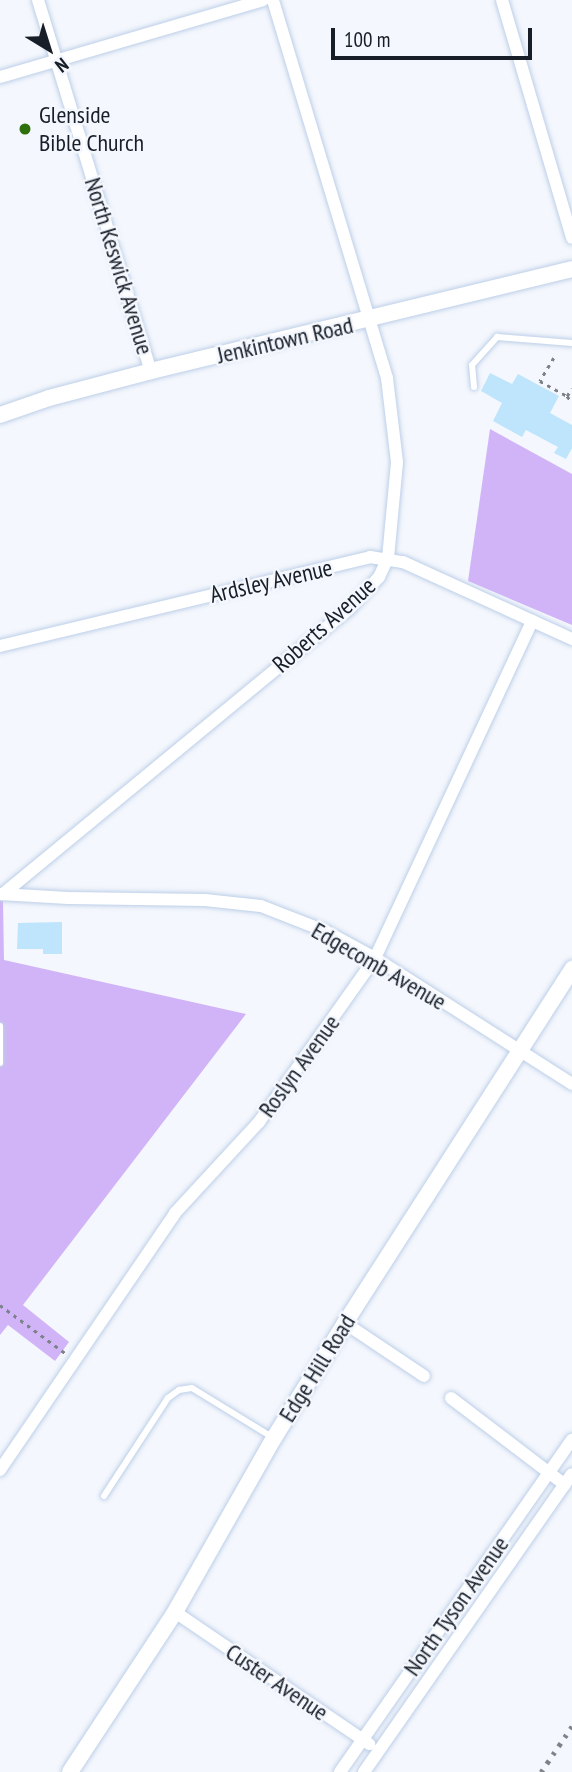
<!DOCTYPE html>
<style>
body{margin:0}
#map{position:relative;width:572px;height:1772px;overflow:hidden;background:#f4f7fd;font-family:"PT Sans Narrow",sans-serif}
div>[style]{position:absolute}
.green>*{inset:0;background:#d1b4f7}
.building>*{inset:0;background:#bee5fb}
.path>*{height:2.5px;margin-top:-1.25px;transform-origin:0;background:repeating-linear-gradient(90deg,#7d828a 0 3.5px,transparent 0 8.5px)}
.roads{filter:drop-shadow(0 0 2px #bdcfe8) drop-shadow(0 0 2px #bdcfe8)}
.service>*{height:6px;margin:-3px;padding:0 3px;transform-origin:3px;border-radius:3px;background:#fff}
.minor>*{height:12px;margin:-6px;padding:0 6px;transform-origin:6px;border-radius:6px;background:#fff}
.tertiary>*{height:16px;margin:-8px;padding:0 8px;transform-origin:8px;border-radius:8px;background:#fff}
.rail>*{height:4.5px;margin-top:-2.25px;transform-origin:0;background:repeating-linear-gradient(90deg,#7d8289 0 3.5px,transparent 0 10.5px)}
.dots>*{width:19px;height:19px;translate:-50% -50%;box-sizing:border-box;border:4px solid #f4f7fd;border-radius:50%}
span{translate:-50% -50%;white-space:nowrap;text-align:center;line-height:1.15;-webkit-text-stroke:5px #f4f7fd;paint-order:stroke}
.poi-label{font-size:24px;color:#171e27}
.left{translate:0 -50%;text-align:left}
.street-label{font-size:24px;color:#171e27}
.north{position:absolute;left:14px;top:14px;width:70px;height:70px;-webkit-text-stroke:5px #f4f7fd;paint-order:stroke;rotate:142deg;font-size:19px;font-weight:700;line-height:28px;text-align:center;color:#171e27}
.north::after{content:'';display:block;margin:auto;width:24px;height:32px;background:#171e27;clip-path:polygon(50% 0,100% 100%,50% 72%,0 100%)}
.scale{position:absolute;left:331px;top:28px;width:201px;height:32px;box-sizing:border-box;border:4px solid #171e27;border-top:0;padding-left:9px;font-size:21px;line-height:24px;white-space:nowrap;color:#171e27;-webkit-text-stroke:5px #f4f7fd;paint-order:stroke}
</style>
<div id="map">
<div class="green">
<div style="clip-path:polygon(490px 429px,572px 474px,572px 625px,468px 581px)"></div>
<div style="clip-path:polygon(0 901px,3px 901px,4px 960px,246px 1014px,23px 1305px,69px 1342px,55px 1361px,8px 1325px,0 1335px)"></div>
</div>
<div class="building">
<div style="clip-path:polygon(490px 373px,512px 384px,518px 374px,559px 396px,550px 413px,572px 425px,572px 448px,566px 459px,554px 453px,558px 447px,526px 430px,522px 437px,493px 421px,502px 403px,481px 391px)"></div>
<div style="clip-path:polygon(62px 922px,62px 954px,43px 954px,43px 949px,17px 949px,18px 923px)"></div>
</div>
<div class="path">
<div style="left:554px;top:358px;width:27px;rotate:121deg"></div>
<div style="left:540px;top:381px;width:31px;rotate:29deg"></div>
<div style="left:567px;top:396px;width:8px;rotate:50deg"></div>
<div style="left:567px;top:396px;width:9px;rotate:-58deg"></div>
<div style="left:0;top:1305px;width:81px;rotate:36.4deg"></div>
</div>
<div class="roads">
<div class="service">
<div style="left:474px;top:387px;width:22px;rotate:-95deg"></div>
<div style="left:472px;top:365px;width:38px;rotate:-48deg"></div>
<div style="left:497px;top:337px;width:75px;rotate:4.6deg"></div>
<div style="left:0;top:1026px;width:37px;rotate:90deg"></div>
<div style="left:104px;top:1496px;width:117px;rotate:-56.9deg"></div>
<div style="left:168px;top:1398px;width:14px;rotate:-36deg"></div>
<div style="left:179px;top:1390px;width:13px;rotate:-9deg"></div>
<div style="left:192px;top:1388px;width:94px;rotate:31.5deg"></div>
</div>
<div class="minor">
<div style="left:38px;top:0;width:388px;rotate:73.1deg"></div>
<div style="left:502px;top:0;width:248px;rotate:73.6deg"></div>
<div style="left:0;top:77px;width:274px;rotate:-16.3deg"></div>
<div style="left:0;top:646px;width:381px;rotate:-13.5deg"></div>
<div style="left:370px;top:557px;width:33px;rotate:9deg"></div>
<div style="left:403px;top:562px;width:186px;rotate:24.5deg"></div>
<div style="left:0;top:894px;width:68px;rotate:3.4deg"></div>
<div style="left:68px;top:898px;width:137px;rotate:0.8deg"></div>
<div style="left:205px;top:900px;width:56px;rotate:6.1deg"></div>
<div style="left:261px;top:906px;width:69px;rotate:21.3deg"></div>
<div style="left:325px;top:931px;width:57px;rotate:28.4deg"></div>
<div style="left:375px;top:958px;width:234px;rotate:32.6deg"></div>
<div style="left:3px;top:894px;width:450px;rotate:-39.5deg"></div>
<div style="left:350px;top:608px;width:42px;rotate:-46.9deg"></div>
<div style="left:379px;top:577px;width:21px;rotate:-65deg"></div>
<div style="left:388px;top:558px;width:96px;rotate:-84.6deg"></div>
<div style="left:397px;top:462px;width:85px;rotate:-96.8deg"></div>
<div style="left:387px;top:378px;width:395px;rotate:-106.8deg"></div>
<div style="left:345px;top:1323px;width:95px;rotate:33.9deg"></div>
<div style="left:451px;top:1398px;width:143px;rotate:37.3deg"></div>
<div style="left:0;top:1470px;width:311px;rotate:-55.7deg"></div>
<div style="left:175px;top:1213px;width:124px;rotate:-47.3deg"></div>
<div style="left:259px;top:1122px;width:201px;rotate:-54.7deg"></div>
<div style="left:375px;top:958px;width:372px;rotate:-65deg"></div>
<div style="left:175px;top:1612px;width:235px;rotate:34.2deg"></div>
<div style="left:340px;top:1772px;width:405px;rotate:-55.1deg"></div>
<div style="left:364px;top:1772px;width:363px;rotate:-55.1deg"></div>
</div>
<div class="tertiary">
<div style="left:0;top:415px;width:52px;rotate:-19.1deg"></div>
<div style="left:49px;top:398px;width:106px;rotate:-14.8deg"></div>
<div style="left:151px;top:371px;width:433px;rotate:-13.6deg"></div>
<div style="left:70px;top:1772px;width:191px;rotate:-56.7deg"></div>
<div style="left:175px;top:1612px;width:200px;rotate:-60.4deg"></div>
<div style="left:274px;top:1438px;width:135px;rotate:-58.3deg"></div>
<div style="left:345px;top:1323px;width:421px;rotate:-57.3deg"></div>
</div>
</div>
<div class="rail">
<div style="left:541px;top:1772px;width:55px;rotate:-56deg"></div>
</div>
<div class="dots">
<div style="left:25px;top:129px;background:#2e700c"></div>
</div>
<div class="poi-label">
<span class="left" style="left:39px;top:129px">Glenside<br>Bible Church</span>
</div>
<div class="street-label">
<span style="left:119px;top:266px;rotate:73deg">North Keswick Avenue</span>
<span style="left:285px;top:340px;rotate:-13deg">Jenkintown Road</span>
<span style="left:271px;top:581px;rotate:-13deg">Ardsley Avenue</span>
<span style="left:324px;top:625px;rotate:-42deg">Roberts Avenue</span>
<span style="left:379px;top:966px;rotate:30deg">Edgecomb Avenue</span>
<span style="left:299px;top:1066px;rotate:-54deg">Roslyn Avenue</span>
<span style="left:317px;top:1368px;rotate:-58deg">Edge Hill Road</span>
<span style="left:456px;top:1606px;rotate:-55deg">North Tyson Avenue</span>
<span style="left:277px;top:1682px;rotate:34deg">Custer Avenue</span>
</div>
<div class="north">N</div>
<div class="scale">100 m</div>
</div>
